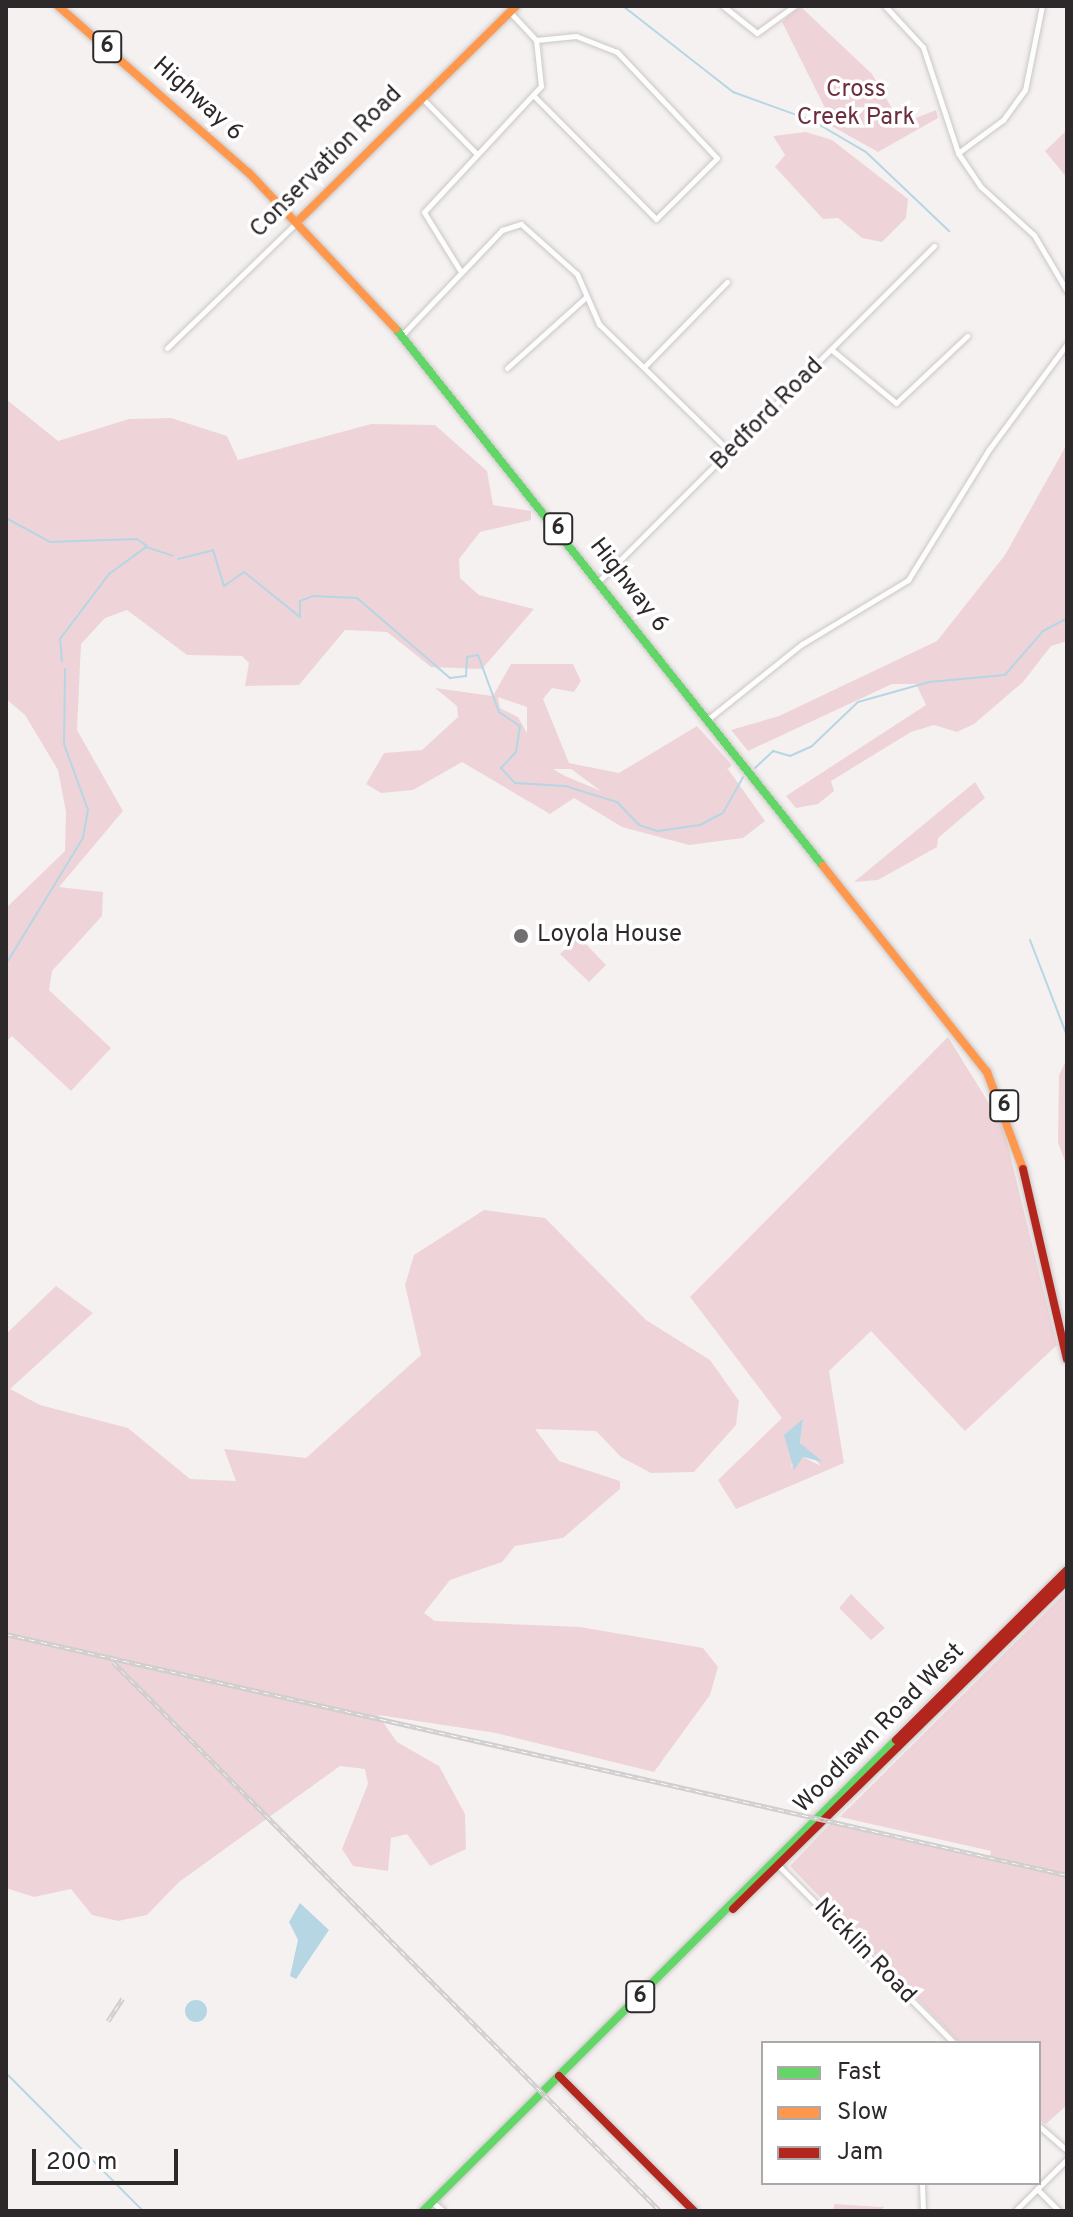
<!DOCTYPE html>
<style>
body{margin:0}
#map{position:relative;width:1073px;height:2217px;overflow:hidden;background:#f6f1f1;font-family:Overpass,sans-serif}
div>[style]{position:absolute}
.green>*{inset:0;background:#eed4d8}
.water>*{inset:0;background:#b6d6e4}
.round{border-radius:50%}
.stream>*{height:2px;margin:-1px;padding:0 1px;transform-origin:1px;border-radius:1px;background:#b6d6e4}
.roads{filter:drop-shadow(0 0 2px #cbc7c7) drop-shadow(0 0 2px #cbc7c7)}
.street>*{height:5px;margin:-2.5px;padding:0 2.5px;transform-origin:2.5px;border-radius:2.5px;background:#fefdfd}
.fast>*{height:8px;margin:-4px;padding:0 4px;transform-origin:4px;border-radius:4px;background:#63d668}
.slow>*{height:8px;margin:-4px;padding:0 4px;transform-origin:4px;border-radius:4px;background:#ff974d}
.jam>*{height:8px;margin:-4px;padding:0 4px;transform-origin:4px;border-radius:4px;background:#b3261e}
.rail>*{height:5px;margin-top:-2.5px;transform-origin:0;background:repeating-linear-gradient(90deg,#fff 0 6px,#d0cece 0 12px);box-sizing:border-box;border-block:2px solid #d0cece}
.dots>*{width:22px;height:22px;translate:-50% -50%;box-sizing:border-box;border:4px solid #fff;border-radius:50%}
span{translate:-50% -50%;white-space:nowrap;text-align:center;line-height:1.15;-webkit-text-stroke:7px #fff;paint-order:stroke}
.shield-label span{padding:2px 6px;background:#fff;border:2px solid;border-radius:6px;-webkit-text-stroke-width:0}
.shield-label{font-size:22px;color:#2d292a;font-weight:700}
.park-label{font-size:24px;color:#6b2e3e}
.street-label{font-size:24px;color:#2d292a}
.poi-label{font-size:24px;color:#2d292a}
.left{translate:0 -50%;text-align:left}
.frame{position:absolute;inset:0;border:8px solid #2d292a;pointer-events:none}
.legend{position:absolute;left:761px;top:2041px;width:280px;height:144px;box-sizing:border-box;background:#fff;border:2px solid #aba9aa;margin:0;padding:10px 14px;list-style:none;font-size:24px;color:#2d292a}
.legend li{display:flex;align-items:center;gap:16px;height:40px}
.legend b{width:40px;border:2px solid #aba9aa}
.scale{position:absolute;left:32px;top:2149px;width:146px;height:36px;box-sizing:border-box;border:4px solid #2d292a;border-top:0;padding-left:10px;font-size:24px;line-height:28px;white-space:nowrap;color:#2d292a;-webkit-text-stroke:6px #fff;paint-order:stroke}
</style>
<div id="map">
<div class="green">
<div style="clip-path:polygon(800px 6px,872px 74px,901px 124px,936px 110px,938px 118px,878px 152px,819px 119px,826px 110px,782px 22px)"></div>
<div style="clip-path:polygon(1067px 130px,1067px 178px,1045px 151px)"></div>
<div style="clip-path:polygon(806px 132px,832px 140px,908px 199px,906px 218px,882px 242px,862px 238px,838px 218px,823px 219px,775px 167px,785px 155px,773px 136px)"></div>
<div style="clip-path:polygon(6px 399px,58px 441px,129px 419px,171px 418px,227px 436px,238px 460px,371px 424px,435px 425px,487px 471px,493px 505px,531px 511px,531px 520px,480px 532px,459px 559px,460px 578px,479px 595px,534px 609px,482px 669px,431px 667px,387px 632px,345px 630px,299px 685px,245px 686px,249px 663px,242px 656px,187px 655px,127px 610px,105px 618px,81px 644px,77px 730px,123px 811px,59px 887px,103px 892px,102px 916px,52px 971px,49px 990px,111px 1048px,71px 1091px,12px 1036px,6px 1042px,6px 908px,65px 851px,66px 812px,58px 770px,25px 715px,6px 699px)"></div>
<div style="clip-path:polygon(1067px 444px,1067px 641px,1051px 646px,1023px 682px,974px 724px,957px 732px,934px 725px,911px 732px,831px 781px,834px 791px,818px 804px,796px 808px,786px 796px,926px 705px,916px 684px,892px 684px,748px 751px,731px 730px,779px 716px,937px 641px,1005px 555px)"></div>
<div style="clip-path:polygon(evenodd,511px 664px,573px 664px,581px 681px,574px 692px,552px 688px,543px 699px,569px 763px,619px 773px,697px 726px,732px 765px,716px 780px,728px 769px,765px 821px,743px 838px,689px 845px,622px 827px,574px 798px,550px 814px,462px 762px,413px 790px,381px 793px,366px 784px,384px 753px,422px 750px,458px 717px,457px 706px,435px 688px,493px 696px,511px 664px,498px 697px,527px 707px,527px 733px,518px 717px,500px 708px,498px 697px,511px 664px,553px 769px,571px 769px,601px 791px,565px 776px,553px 769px)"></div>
<div style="clip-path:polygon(975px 782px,985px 798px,938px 838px,937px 847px,878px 880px,854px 882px)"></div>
<div style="clip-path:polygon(578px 936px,606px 965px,589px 982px,560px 954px)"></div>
<div style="clip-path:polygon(evenodd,948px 1037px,1003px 1126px,1057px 1345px,965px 1431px,871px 1331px,829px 1371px,844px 1463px,736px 1509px,718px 1480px,782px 1418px,690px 1297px,948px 1037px,803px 1419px,800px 1443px,821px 1466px,803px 1457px,791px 1467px,803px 1419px)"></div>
<div style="clip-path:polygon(1067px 1059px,1067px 1166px,1058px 1143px,1059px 1075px)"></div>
<div style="clip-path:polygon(484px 1210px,545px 1218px,646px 1320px,710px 1360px,739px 1401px,736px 1425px,694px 1472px,651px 1473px,621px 1457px,596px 1431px,535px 1429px,559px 1461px,620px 1481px,620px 1489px,563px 1538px,515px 1546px,502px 1562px,450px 1580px,424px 1613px,435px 1621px,580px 1627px,703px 1648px,718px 1667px,710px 1695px,654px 1772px,496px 1733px,378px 1715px,397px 1742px,439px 1766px,465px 1814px,466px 1849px,430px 1866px,407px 1834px,391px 1838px,388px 1871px,353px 1866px,342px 1849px,368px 1784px,365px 1769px,340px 1766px,179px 1882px,147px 1915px,118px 1921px,92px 1915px,71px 1889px,34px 1897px,6px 1888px,6px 1334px,56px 1286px,93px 1313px,10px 1389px,40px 1405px,128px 1428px,190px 1479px,236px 1481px,224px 1449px,306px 1458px,421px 1355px,405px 1285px,414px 1255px)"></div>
<div style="clip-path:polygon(1067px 1591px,1067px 2105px,1046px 2124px,1039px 2120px,1039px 2043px,960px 2043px,790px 1866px,831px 1823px,989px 1860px,991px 1851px,840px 1817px)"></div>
<div style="clip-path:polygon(851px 1594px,885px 1628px,871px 1640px,839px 1608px)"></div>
<div style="clip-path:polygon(835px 2204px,881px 2207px,885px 2206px,880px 2211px,832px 2211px)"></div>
</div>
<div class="water">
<div style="clip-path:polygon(803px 1419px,800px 1443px,823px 1462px,803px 1457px,794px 1470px,784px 1435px)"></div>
<div style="clip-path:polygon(300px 1903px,329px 1930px,296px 1979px,290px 1976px,298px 1940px,289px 1922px)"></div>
<div class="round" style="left:185px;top:2000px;width:22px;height:22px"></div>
</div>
<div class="stream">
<div style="left:623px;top:6px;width:140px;rotate:38deg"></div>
<div style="left:733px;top:92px;width:85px;rotate:19.9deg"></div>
<div style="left:813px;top:121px;width:61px;rotate:30.3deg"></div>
<div style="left:866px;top:152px;width:115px;rotate:43.6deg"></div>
<div style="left:6px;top:518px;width:50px;rotate:28.6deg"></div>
<div style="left:50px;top:542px;width:87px;rotate:-2deg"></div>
<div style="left:137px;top:539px;width:12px;rotate:35deg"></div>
<div style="left:178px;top:559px;width:36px;rotate:-14deg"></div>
<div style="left:213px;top:550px;width:38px;rotate:73deg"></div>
<div style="left:224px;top:586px;width:24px;rotate:-35deg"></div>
<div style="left:244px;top:572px;width:72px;rotate:38.8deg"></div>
<div style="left:300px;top:617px;width:16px;rotate:-90deg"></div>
<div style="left:300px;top:601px;width:14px;rotate:-21deg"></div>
<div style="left:313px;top:596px;width:44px;rotate:2.6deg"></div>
<div style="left:357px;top:598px;width:123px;rotate:40.7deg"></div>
<div style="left:450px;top:678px;width:16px;rotate:-7deg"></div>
<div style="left:466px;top:676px;width:19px;rotate:-87deg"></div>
<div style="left:467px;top:657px;width:11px;rotate:-10deg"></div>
<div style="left:478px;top:655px;width:61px;rotate:69.8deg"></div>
<div style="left:499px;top:712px;width:25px;rotate:34deg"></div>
<div style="left:520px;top:726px;width:26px;rotate:99deg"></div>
<div style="left:516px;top:752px;width:22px;rotate:133deg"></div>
<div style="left:501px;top:768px;width:21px;rotate:47deg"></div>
<div style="left:515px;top:783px;width:50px;rotate:3.4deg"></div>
<div style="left:565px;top:786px;width:54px;rotate:17.1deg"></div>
<div style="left:617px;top:802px;width:32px;rotate:46deg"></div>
<div style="left:639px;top:825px;width:20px;rotate:18deg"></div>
<div style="left:658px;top:831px;width:42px;rotate:-8.1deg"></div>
<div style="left:700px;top:825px;width:26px;rotate:-28deg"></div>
<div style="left:723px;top:813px;width:41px;rotate:-60.9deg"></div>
<div style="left:62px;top:661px;width:22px;rotate:-95deg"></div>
<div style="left:60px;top:639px;width:81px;rotate:-53deg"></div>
<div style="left:109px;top:574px;width:46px;rotate:-36.1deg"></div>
<div style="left:146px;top:547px;width:28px;rotate:18deg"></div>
<div style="left:755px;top:768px;width:25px;rotate:-43deg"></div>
<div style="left:773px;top:751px;width:18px;rotate:16deg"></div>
<div style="left:790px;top:756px;width:24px;rotate:-24deg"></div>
<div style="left:812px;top:746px;width:64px;rotate:-43.7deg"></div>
<div style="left:858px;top:702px;width:74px;rotate:-15.7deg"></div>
<div style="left:929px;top:682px;width:76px;rotate:-5.3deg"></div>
<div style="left:1005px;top:675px;width:58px;rotate:-49.2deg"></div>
<div style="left:1043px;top:631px;width:27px;rotate:-28deg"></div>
<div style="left:1030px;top:940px;width:103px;rotate:68.9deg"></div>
<div style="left:6px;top:964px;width:148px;rotate:-58.6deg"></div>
<div style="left:83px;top:838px;width:28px;rotate:-80deg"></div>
<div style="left:88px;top:810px;width:70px;rotate:-110deg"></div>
<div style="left:64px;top:744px;width:75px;rotate:-89.2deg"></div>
<div style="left:6px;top:2073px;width:194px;rotate:45.2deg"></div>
</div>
<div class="roads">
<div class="street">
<div style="left:723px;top:6px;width:43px;rotate:38.5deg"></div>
<div style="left:757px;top:33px;width:46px;rotate:-36.1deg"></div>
<div style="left:885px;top:6px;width:56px;rotate:47.2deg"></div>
<div style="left:923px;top:47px;width:112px;rotate:71.7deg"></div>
<div style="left:958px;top:153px;width:40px;rotate:56deg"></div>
<div style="left:980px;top:186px;width:73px;rotate:42.2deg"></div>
<div style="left:1034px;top:235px;width:65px;rotate:59.5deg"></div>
<div style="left:534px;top:96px;width:173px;rotate:45.2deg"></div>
<div style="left:656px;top:219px;width:86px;rotate:-45deg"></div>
<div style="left:717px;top:158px;width:146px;rotate:-133.3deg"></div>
<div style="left:617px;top:52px;width:44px;rotate:-158.7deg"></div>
<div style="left:576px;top:36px;width:40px;rotate:174.3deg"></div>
<div style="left:422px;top:98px;width:78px;rotate:45.5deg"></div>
<div style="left:958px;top:153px;width:56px;rotate:-36.3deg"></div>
<div style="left:1003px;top:120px;width:37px;rotate:-54deg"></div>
<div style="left:1025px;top:90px;width:86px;rotate:-78.6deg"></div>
<div style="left:461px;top:272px;width:70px;rotate:-121.7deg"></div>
<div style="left:424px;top:212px;width:172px;rotate:-47.1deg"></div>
<div style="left:541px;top:86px;width:46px;rotate:-96.2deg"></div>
<div style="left:536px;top:40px;width:38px;rotate:-133deg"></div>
<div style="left:402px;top:335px;width:145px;rotate:-46.4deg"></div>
<div style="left:502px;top:230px;width:20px;rotate:-18deg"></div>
<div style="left:521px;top:224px;width:75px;rotate:41.8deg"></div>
<div style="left:577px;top:274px;width:55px;rotate:66.3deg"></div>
<div style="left:599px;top:324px;width:185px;rotate:44.3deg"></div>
<div style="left:167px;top:348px;width:182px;rotate:-44.1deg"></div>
<div style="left:832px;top:350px;width:83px;rotate:39.6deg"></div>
<div style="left:896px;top:403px;width:98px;rotate:-43.3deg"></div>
<div style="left:644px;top:367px;width:119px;rotate:-45.7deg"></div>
<div style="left:507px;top:368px;width:106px;rotate:-41.9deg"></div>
<div style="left:599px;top:581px;width:474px;rotate:-45deg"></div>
<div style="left:707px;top:720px;width:122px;rotate:-38.7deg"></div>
<div style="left:802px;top:644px;width:124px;rotate:-31.1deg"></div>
<div style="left:908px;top:580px;width:155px;rotate:-58.2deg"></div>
<div style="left:990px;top:448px;width:129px;rotate:-53.5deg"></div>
<div style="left:777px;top:1864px;width:252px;rotate:45.3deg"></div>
<div style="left:1039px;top:2126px;width:37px;rotate:41deg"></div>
<div style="left:922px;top:2183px;width:28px;rotate:88deg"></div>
<div style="left:1037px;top:2189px;width:31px;rotate:45deg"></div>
<div style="left:432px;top:2202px;width:14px;rotate:39deg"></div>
<div style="left:1015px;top:2211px;width:74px;rotate:-45deg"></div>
</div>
<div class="fast">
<div style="left:396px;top:329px;width:686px;rotate:51.51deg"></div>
<div style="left:423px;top:2211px;width:668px;rotate:-44.88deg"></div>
</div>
<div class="slow">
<div style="left:58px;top:6px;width:254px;rotate:41.2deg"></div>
<div style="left:249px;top:173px;width:214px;rotate:46.7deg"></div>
<div style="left:298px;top:221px;width:306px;rotate:-44.6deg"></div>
<div style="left:823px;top:866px;width:263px;rotate:51.5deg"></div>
<div style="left:987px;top:1072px;width:103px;rotate:69.6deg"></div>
</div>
<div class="jam">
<div style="left:1023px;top:1169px;width:195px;rotate:77deg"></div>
<div style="left:896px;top:1740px;width:241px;rotate:-44.8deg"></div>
<div style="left:733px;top:1909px;width:468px;rotate:-44.5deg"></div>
<div style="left:559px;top:2076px;width:191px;rotate:45deg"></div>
</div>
</div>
<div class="rail">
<div style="left:6px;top:1634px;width:1088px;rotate:12.8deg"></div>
<div style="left:113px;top:1662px;width:775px;rotate:45.1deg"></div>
<div style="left:108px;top:2021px;width:27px;rotate:-57deg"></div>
</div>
<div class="dots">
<div style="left:521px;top:936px;background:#736f70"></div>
</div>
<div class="shield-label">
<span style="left:107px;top:47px">6</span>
<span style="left:558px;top:529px">6</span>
<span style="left:1004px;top:1106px">6</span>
<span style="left:640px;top:1997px">6</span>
</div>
<div class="park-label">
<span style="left:856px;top:105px">Cross<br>Creek Park</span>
</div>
<div class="street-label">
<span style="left:197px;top:100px;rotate:42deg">Highway 6</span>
<span style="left:327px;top:163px;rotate:-45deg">Conservation Road</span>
<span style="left:768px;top:415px;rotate:-45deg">Bedford Road</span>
<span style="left:628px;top:586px;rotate:52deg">Highway 6</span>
<span style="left:880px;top:1729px;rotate:-45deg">Woodlawn Road West</span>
<span style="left:864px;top:1952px;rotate:46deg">Nicklin Road</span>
</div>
<div class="poi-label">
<span class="left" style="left:537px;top:936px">Loyola House</span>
</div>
<div class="frame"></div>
<ul class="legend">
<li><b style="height:10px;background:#63d668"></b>Fast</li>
<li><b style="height:10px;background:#ff974d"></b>Slow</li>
<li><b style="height:10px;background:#b3261e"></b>Jam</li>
</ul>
<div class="scale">200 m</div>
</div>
